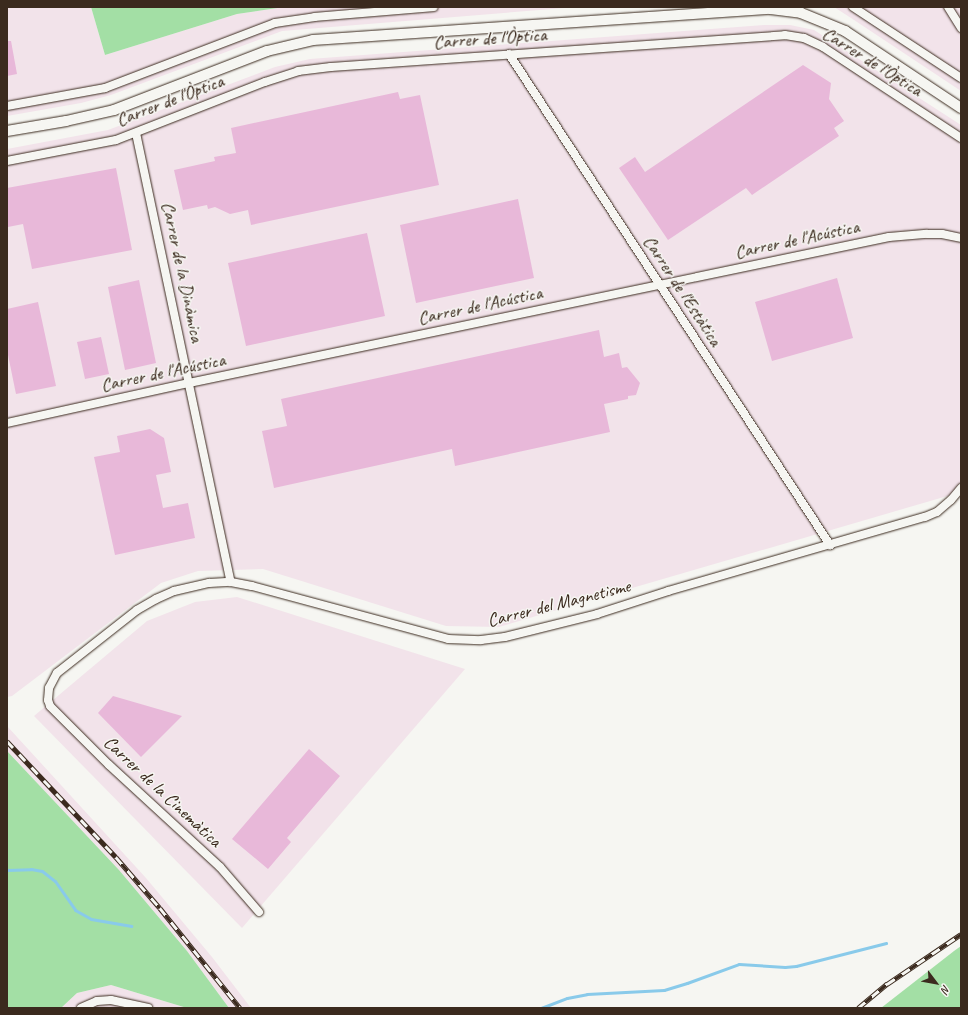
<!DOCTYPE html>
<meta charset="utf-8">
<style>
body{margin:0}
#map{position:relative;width:968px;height:1015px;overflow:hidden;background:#f6f6f2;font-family:Caveat,sans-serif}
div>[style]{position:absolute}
.built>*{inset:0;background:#f2e3ea}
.green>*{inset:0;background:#a3dfa5}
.stream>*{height:3px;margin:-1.5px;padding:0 1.5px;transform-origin:1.5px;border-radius:1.5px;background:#89caea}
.building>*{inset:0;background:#e8b8d9}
.roads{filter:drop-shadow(0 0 1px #3b2a1e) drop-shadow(0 0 1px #3b2a1e)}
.minor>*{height:8px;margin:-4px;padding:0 4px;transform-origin:4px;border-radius:4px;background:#f6f6f2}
.tertiary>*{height:10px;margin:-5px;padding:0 5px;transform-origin:5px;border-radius:5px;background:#f6f6f2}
.rail>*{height:4.5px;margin-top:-2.25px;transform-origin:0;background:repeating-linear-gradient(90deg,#f6f6f2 0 9px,#3b2a1e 0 18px);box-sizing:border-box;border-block:1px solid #3b2a1e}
span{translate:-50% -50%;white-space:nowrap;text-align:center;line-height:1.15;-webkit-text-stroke:3px #f6f6f2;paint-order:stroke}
.street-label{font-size:19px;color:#3b2a1e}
.frame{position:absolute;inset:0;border:8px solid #3b2a1e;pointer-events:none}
.north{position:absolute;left:916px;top:963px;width:40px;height:40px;-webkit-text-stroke:3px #f6f6f2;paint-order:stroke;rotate:122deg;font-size:11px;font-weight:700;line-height:16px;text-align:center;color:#3b2a1e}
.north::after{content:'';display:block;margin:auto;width:14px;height:18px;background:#3b2a1e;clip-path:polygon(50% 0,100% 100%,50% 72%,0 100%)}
</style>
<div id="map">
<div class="built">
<div style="clip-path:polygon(7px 7px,91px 7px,105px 55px,237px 14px,284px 7px,577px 7px,282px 31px,111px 95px,81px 103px,7px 116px)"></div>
<div style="clip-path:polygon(834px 7px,961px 7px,961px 91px,851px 18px)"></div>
<div style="clip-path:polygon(764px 25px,790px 25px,814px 30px,961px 125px,961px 492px,499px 627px,446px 626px,263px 569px,198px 571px,161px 583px,12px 696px,7px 697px,7px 149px,108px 130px,275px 67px,310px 59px)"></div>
<div style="clip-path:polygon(237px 597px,465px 669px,242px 928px,34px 716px,147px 621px,195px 602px)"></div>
<div style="clip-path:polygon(7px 726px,146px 878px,212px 957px,251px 1008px,229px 1008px,187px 951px,119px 870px,7px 751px)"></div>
<div style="clip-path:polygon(111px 985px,187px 1008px,61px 1008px,77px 993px)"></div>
</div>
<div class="green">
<div style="clip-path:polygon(91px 7px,284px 7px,237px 14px,105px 55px)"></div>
<div style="clip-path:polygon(7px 751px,119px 870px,187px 951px,229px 1008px,187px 1008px,111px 985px,77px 993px,61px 1008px,7px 1008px)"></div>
<div style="clip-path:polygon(961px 946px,961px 1008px,881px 1008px,954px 951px)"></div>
</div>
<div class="stream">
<div style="left:7px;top:870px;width:24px;rotate:-2deg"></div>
<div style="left:31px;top:869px;width:11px;rotate:10deg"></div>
<div style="left:42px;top:871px;width:16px;rotate:38deg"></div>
<div style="left:55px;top:881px;width:35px;rotate:55deg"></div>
<div style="left:75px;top:910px;width:18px;rotate:29deg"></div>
<div style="left:91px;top:919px;width:41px;rotate:9.9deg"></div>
<div style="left:541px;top:1008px;width:28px;rotate:-21deg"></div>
<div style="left:567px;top:998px;width:20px;rotate:-11deg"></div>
<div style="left:587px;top:994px;width:77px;rotate:-3deg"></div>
<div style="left:664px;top:990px;width:24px;rotate:-17deg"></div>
<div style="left:687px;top:983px;width:55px;rotate:-20.1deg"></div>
<div style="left:739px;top:964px;width:46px;rotate:3.7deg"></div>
<div style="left:785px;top:967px;width:11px;rotate:-5deg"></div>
<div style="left:796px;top:966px;width:93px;rotate:-14.3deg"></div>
</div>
<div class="building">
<div style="clip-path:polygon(7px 41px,11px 41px,17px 74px,7px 76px)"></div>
<div style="clip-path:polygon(803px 65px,831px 83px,829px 99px,844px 121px,834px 128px,839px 136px,752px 195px,746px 188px,668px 240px,619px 168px,635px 157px,645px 172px)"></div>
<div style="clip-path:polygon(398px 92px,400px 99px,420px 95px,439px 185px,251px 225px,248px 210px,230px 214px,215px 207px,208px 209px,207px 205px,183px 210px,174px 170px,215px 161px,214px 157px,236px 153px,231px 128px)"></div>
<div style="clip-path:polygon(116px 168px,132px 250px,32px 269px,23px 224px,8px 227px,7px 188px)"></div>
<div style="clip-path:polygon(518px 199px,534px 278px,416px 303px,400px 225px)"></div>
<div style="clip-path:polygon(367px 233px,385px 316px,246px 346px,228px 263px)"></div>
<div style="clip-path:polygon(837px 278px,853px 338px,772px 361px,755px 302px)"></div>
<div style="clip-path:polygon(139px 280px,156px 363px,125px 370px,108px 287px)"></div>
<div style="clip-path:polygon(38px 302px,56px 386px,16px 394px,7px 350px,7px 309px)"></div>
<div style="clip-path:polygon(599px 330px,604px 357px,619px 353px,622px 368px,627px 367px,640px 383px,636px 395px,628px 396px,628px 399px,604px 404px,610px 432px,455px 466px,452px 449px,274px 488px,262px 431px,287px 426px,281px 399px)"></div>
<div style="clip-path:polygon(101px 337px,109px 374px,85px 379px,77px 342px)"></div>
<div style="clip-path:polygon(150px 429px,164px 438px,171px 472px,156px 475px,163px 508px,188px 503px,195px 538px,115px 555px,94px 457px,120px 452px,117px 436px)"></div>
<div style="clip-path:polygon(113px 696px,182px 716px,141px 757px,98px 713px)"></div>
<div style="clip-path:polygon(309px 749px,340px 776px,287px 838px,291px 842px,268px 869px,232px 839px)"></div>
</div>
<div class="roads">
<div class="minor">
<div style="left:853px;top:7px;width:129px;rotate:33.3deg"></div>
<div style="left:948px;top:7px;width:25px;rotate:58deg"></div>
<div style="left:509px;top:54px;width:587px;rotate:56.82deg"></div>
<div style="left:7px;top:106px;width:100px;rotate:-10.4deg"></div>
<div style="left:105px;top:88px;width:182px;rotate:-20.9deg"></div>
<div style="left:275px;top:23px;width:40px;rotate:-8.5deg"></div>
<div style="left:315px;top:17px;width:119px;rotate:-4.8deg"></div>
<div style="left:136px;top:133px;width:459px;rotate:78.1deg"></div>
<div style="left:7px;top:161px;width:111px;rotate:-10.9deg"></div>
<div style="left:116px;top:140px;width:160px;rotate:-21.3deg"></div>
<div style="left:265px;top:82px;width:35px;rotate:-18deg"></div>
<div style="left:298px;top:71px;width:33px;rotate:-7deg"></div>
<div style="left:331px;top:67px;width:455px;rotate:-4deg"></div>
<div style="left:785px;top:35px;width:19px;rotate:9deg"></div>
<div style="left:804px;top:38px;width:21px;rotate:25deg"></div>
<div style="left:823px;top:47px;width:165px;rotate:33.4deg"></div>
<div style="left:7px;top:423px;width:186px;rotate:-12.4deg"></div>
<div style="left:189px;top:383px;width:715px;rotate:-11.78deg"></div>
<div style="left:889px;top:237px;width:38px;rotate:-5deg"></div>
<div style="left:927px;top:234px;width:15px"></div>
<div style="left:942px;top:234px;width:19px;rotate:12deg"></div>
<div style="left:259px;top:912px;width:60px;rotate:-130.9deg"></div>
<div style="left:220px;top:867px;width:151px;rotate:-137.4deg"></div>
<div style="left:109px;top:765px;width:83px;rotate:-135deg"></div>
<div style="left:50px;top:706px;width:6px;rotate:-108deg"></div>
<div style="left:48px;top:700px;width:12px;rotate:-85deg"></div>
<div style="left:49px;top:688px;width:17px;rotate:-62deg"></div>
<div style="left:57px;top:673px;width:102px;rotate:-38.2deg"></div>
<div style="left:137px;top:610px;width:22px;rotate:-30deg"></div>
<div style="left:156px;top:599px;width:20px;rotate:-24deg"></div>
<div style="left:174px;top:591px;width:36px;rotate:-13deg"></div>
<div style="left:209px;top:583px;width:22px;rotate:-3deg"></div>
<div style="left:231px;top:582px;width:21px;rotate:11deg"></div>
<div style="left:252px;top:586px;width:203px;rotate:15.1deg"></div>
<div style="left:448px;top:639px;width:33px;rotate:2deg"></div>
<div style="left:481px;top:640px;width:24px;rotate:-7deg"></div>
<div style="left:505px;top:637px;width:95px;rotate:-14deg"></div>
<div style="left:597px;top:614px;width:75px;rotate:-17.9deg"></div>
<div style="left:668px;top:591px;width:267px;rotate:-16.1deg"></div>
<div style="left:925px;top:517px;width:13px;rotate:-23deg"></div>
<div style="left:937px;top:512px;width:18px;rotate:-41deg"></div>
<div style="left:951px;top:500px;width:16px;rotate:-50deg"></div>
<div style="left:81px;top:1008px;width:17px;rotate:-24deg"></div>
<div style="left:97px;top:1001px;width:14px;rotate:-4deg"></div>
<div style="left:111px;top:1000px;width:38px;rotate:12deg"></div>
</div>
<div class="tertiary">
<div style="left:7px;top:131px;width:60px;rotate:-9.6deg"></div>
<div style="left:66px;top:121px;width:49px;rotate:-12.9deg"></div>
<div style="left:114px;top:110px;width:164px;rotate:-21.1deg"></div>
<div style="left:267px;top:51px;width:47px;rotate:-13.4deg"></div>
<div style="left:313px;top:40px;width:458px;rotate:-3.9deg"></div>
<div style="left:770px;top:9px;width:31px;rotate:7deg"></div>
<div style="left:801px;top:13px;width:48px;rotate:22.2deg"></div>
<div style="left:845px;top:31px;width:139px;rotate:33.6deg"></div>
</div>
</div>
<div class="rail">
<div style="left:7px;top:741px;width:159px;rotate:46.8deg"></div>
<div style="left:116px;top:857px;width:67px;rotate:49.2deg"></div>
<div style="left:160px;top:908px;width:128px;rotate:51.3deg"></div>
<div style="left:858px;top:1008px;width:38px;rotate:-40deg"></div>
<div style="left:887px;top:984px;width:89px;rotate:-34deg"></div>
</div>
<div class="street-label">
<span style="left:490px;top:39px;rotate:-4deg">Carrer de l'Òptica</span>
<span style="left:872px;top:62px;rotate:32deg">Carrer de l'Òptica</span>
<span style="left:170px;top:101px;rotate:-21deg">Carrer de l'Òptica</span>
<span style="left:797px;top:240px;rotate:-12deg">Carrer de l'Acústica</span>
<span style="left:182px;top:272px;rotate:78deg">Carrer de la Dinàmica</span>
<span style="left:682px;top:291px;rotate:57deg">Carrer de l'Estàtica</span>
<span style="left:480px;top:306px;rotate:-12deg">Carrer de l'Acústica</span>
<span style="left:163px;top:373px;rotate:-12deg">Carrer de l'Acústica</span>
<span style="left:559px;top:604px;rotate:-14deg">Carrer del Magnetisme</span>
<span style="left:162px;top:792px;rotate:43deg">Carrer de la Cinemàtica</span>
</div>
<div class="frame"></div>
<div class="north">N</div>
</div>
